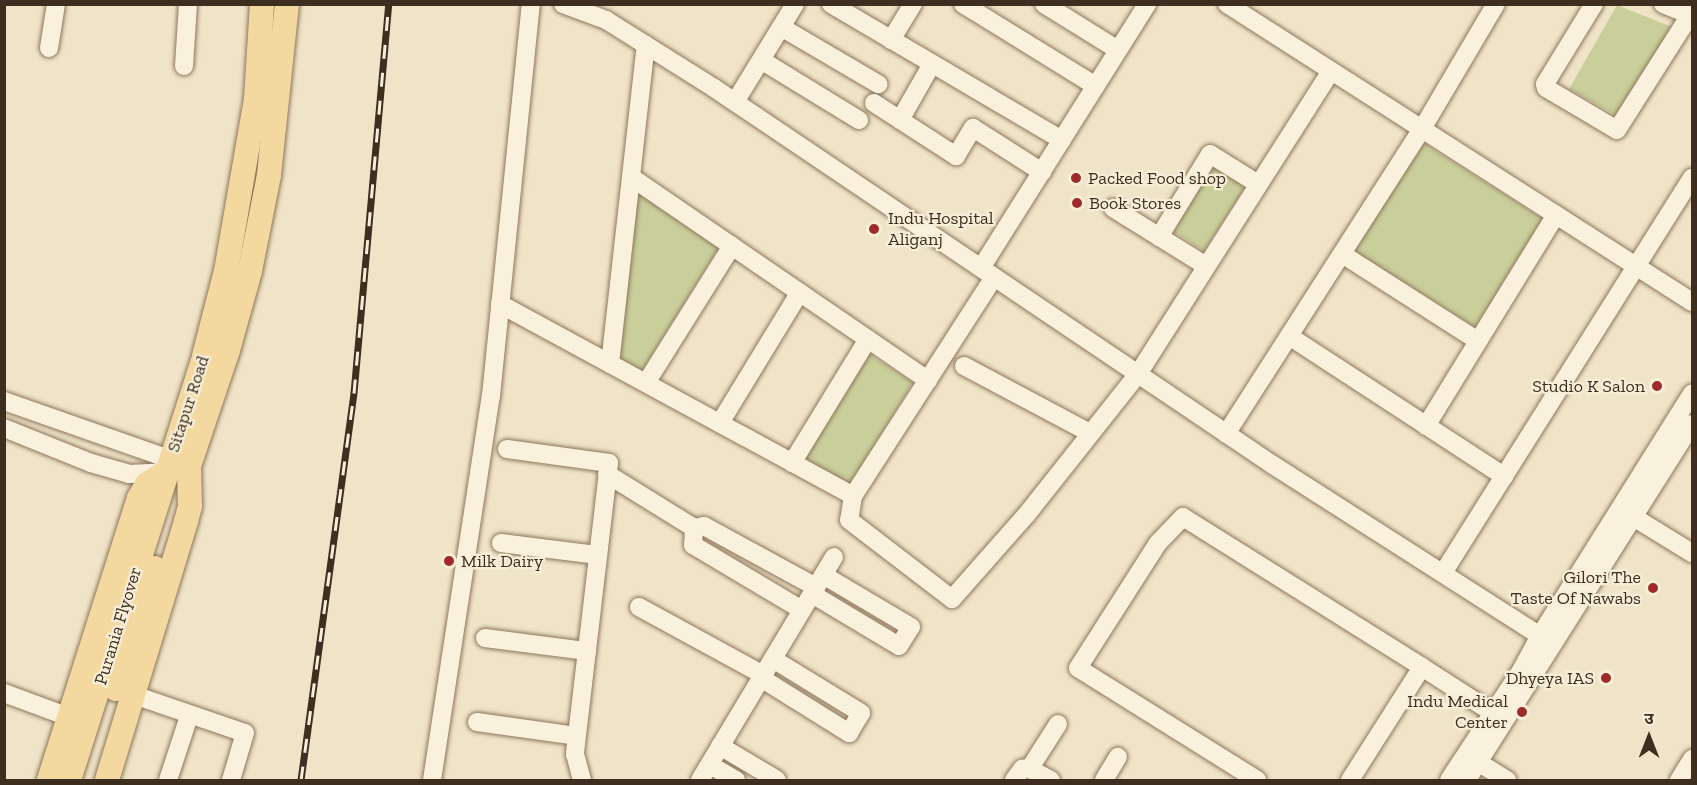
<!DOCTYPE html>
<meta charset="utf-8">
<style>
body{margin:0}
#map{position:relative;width:1697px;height:785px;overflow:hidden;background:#f0e4c8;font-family:"Zilla Slab","Noto Sans Devanagari",serif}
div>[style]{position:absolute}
.green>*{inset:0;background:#c9cf9b}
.roads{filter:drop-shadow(0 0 2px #8d765c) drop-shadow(0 0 2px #8d765c)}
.minor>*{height:18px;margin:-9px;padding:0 9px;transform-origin:9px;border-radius:9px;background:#faf1dc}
.major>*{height:24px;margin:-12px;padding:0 12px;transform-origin:12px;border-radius:12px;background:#f3d9a0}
.rail>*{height:7px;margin-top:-3.5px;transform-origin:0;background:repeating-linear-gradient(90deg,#f7eed8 0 14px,#3d2e20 0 28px);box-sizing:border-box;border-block:2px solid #3d2e20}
.dots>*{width:16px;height:16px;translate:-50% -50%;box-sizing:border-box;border:3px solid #f7eed8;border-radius:50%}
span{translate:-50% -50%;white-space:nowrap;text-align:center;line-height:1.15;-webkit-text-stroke:4.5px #f7eed8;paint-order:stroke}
.poi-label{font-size:18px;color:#3d2e20}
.left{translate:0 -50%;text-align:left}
.right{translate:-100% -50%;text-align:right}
.street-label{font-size:18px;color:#3d2e20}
.frame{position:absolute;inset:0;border:6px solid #3d2e20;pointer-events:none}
.north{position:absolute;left:1619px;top:707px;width:60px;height:60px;-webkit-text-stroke:4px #f7eed8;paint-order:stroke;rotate:0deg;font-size:16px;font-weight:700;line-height:24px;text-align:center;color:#3d2e20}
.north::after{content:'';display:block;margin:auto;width:21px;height:27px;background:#3d2e20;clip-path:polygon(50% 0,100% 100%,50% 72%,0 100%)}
</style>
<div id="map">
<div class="green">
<div style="clip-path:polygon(1617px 5px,1672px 27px,1621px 118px,1569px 89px)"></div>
<div style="clip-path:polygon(1423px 143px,1543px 219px,1475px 327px,1354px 251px)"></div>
<div style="clip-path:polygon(1214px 163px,1247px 184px,1204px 251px,1171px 230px)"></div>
<div style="clip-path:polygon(638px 193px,719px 247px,642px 371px,620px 358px)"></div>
<div style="clip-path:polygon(868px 354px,913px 382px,849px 487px,803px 460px)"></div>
</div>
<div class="roads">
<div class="minor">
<div style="left:563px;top:4px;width:46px;rotate:20.4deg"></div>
<div style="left:606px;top:20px;width:128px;rotate:32.2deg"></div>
<div style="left:714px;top:88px;width:674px;rotate:34deg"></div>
<div style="left:1273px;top:465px;width:332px;rotate:32.6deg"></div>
<div style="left:831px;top:4px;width:268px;rotate:30.5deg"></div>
<div style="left:963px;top:4px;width:156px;rotate:31.7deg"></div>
<div style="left:1044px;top:4px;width:87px;rotate:31.9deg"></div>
<div style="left:1227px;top:4px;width:552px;rotate:32.65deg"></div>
<div style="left:1594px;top:4px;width:94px;rotate:121.5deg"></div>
<div style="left:1545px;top:84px;width:4px;rotate:76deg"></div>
<div style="left:1546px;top:88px;width:82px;rotate:30.6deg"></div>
<div style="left:1617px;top:130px;width:136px;rotate:-57.6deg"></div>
<div style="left:1663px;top:4px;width:31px;rotate:22deg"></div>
<div style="left:781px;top:27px;width:113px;rotate:30.4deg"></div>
<div style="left:891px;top:40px;width:42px;rotate:-58.6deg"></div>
<div style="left:49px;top:48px;width:45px;rotate:-81deg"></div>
<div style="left:761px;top:60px;width:115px;rotate:31.5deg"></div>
<div style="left:184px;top:66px;width:62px;rotate:-86.3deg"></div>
<div style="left:735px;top:102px;width:115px;rotate:-58.5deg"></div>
<div style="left:874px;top:103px;width:98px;rotate:32.9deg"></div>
<div style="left:956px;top:156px;width:33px;rotate:-59deg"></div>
<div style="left:973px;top:128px;width:82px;rotate:32.5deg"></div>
<div style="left:900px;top:120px;width:64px;rotate:-60.3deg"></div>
<div style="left:631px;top:177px;width:360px;rotate:34.4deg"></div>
<div style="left:1113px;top:208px;width:110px;rotate:31.9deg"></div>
<div style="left:1159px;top:237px;width:97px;rotate:-58.4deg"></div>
<div style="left:1210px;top:154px;width:57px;rotate:32deg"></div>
<div style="left:1342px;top:254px;width:161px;rotate:32.6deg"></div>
<div style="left:981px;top:268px;width:312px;rotate:-57.8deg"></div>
<div style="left:500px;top:304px;width:402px;rotate:28.5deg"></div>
<div style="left:853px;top:496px;width:260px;rotate:-57.2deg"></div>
<div style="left:1289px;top:336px;width:257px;rotate:33.1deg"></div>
<div style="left:610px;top:364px;width:321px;rotate:-83.6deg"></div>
<div style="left:964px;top:366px;width:143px;rotate:28deg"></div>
<div style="left:646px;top:383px;width:162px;rotate:-57.9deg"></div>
<div style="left:4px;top:401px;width:188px;rotate:19.3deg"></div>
<div style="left:720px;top:423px;width:153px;rotate:-58.6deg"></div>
<div style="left:1426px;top:426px;width:248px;rotate:-58.4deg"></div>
<div style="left:4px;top:428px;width:94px;rotate:21.9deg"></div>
<div style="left:91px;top:463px;width:40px;rotate:16deg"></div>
<div style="left:129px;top:474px;width:36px;rotate:-3deg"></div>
<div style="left:1226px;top:434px;width:363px;rotate:-57.3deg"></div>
<div style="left:1422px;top:129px;width:145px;rotate:-59.4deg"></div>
<div style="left:507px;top:449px;width:103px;rotate:7.8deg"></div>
<div style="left:609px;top:463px;width:293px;rotate:96.7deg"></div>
<div style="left:575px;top:754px;width:27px;rotate:75deg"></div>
<div style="left:792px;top:463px;width:145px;rotate:-58.5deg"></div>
<div style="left:607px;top:474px;width:102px;rotate:31.8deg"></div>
<div style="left:694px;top:528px;width:10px;rotate:-11deg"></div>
<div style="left:704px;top:526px;width:128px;rotate:28.6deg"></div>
<div style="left:853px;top:496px;width:24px;rotate:99deg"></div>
<div style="left:849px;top:520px;width:130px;rotate:37.5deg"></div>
<div style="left:952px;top:599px;width:113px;rotate:-48.6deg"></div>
<div style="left:1027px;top:514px;width:179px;rotate:-51.6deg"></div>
<div style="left:1138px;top:374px;width:359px;rotate:-57.5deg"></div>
<div style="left:1622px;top:510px;width:82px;rotate:31.6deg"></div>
<div style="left:694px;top:528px;width:17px;rotate:93deg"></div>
<div style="left:693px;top:545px;width:127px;rotate:30.8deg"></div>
<div style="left:501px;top:543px;width:98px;rotate:7.1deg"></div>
<div style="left:1443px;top:573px;width:467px;rotate:-57.8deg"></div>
<div style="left:812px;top:594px;width:101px;rotate:30.9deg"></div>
<div style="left:899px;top:646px;width:22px;rotate:-58deg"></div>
<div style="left:911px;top:627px;width:102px;rotate:-149.4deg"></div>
<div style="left:639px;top:607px;width:141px;rotate:28.7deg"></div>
<div style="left:485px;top:638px;width:103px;rotate:7.3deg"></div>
<div style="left:1422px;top:667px;width:85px;rotate:32.9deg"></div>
<div style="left:761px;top:678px;width:104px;rotate:32deg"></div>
<div style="left:849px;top:733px;width:23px;rotate:-59deg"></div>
<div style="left:861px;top:713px;width:103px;rotate:-148.5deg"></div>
<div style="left:4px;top:693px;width:69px;rotate:20.3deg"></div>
<div style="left:134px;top:695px;width:117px;rotate:18.9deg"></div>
<div style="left:245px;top:733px;width:49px;rotate:106.6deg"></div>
<div style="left:477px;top:722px;width:100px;rotate:8deg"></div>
<div style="left:720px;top:746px;width:66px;rotate:30.8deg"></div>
<div style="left:1468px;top:756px;width:46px;rotate:31.6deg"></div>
<div style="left:710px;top:765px;width:30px;rotate:30deg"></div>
<div style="left:1030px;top:768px;width:52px;rotate:-57.5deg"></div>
<div style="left:168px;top:780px;width:67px;rotate:-71.8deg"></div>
<div style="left:432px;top:780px;width:389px;rotate:-81.3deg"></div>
<div style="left:491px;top:396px;width:394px;rotate:-84.2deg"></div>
<div style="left:700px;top:780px;width:260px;rotate:-59deg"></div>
<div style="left:1014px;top:780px;width:14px;rotate:-54deg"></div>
<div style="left:1022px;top:769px;width:6px;rotate:-9deg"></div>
<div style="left:1028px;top:768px;width:26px;rotate:28deg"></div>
<div style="left:1104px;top:780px;width:27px;rotate:-59deg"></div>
<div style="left:1257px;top:780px;width:211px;rotate:-148deg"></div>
<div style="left:1078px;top:668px;width:148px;rotate:-57.4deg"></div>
<div style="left:1158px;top:543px;width:36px;rotate:-46deg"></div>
<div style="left:1183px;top:517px;width:282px;rotate:32.1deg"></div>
<div style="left:1422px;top:667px;width:134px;rotate:122.5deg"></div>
<div style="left:1449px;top:780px;width:133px;rotate:-56.7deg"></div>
<div style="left:1522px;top:669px;width:40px;rotate:-62deg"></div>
<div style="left:1541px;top:634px;width:284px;rotate:-57.9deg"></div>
<div style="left:1467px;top:780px;width:421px;rotate:-57.7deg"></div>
<div style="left:1679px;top:780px;width:25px;rotate:-58deg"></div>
</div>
<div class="major">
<div style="left:116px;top:689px;width:127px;rotate:-72.1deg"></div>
<div style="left:49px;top:780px;width:296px;rotate:-72.3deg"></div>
<div style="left:139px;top:498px;width:16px;rotate:-60deg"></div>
<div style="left:147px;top:484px;width:22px;rotate:-32deg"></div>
<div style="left:69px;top:780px;width:445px;rotate:-72.3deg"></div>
<div style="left:204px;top:356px;width:88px;rotate:-75.5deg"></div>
<div style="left:226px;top:271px;width:175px;rotate:-80.1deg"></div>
<div style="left:256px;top:99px;width:95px;rotate:-86.4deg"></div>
<div style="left:107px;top:780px;width:271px;rotate:-73deg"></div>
<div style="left:186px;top:521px;width:16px;rotate:-75deg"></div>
<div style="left:190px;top:506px;width:40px;rotate:-91.4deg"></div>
<div style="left:189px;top:466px;width:122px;rotate:-71.4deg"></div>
<div style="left:228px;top:350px;width:82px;rotate:-74.4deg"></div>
<div style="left:250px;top:271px;width:98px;rotate:-78.8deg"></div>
<div style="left:269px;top:175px;width:172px;rotate:-84deg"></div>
</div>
</div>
<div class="rail">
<div style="left:301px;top:780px;width:391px;rotate:-82.2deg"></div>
<div style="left:354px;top:393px;width:391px;rotate:-84.9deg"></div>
</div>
<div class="dots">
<div style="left:1076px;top:178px;background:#9e2a2b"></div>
<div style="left:1077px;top:203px;background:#9e2a2b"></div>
<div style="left:874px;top:229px;background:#9e2a2b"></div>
<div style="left:1657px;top:386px;background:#9e2a2b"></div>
<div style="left:449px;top:561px;background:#9e2a2b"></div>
<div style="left:1653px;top:588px;background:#9e2a2b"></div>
<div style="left:1606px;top:678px;background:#9e2a2b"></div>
<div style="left:1522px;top:712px;background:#9e2a2b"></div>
</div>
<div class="poi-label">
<span class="left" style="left:1088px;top:178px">Packed Food shop</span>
<span class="left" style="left:1089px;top:203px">Book Stores</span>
<span class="left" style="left:888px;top:229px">Indu Hospital<br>Aliganj</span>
<span class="right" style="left:1645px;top:386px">Studio K Salon</span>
<span class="left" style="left:461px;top:561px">Milk Dairy</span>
<span class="right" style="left:1641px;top:588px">Gilori The<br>Taste Of Nawabs</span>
<span class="right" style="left:1594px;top:678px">Dhyeya IAS</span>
<span class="right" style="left:1508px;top:712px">Indu Medical<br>Center</span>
</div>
<div class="street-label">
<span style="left:188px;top:404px;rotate:-72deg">Sitapur Road</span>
<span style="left:118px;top:626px;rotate:-73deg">Purania Flyover</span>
</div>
<div class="frame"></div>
<div class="north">उ</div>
</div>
